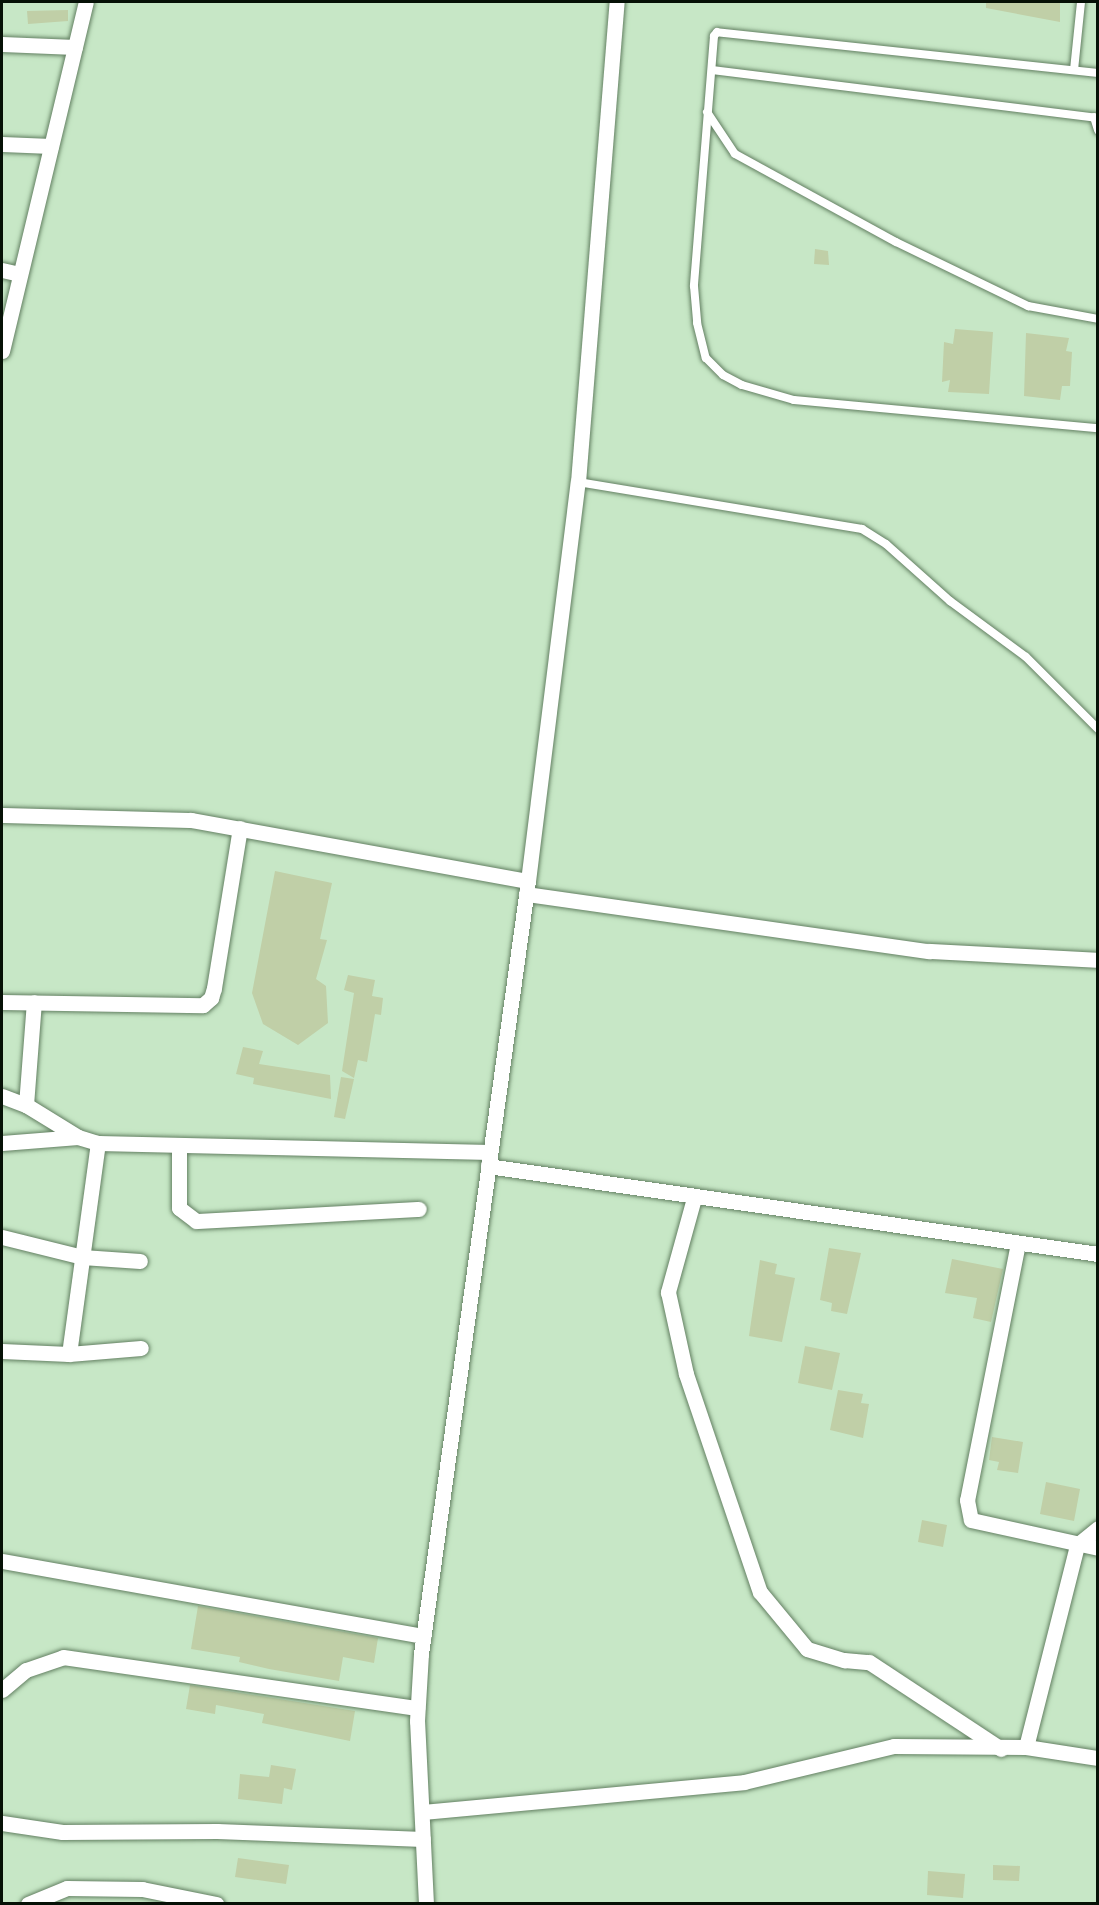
<!DOCTYPE html>
<style>
body{margin:0}
#map{position:relative;width:1099px;height:1905px;overflow:hidden;background:#c7e7c6;font-family:Barlow,sans-serif}
div>[style]{position:absolute}
.building>*{inset:0;background:#c0cfa7}
.roads{filter:drop-shadow(0 0 2px #638062) drop-shadow(0 0 2px #638062)}
.lane>*{height:8px;margin:-4px;padding:0 4px;transform-origin:4px;border-radius:4px;background:#fff}
.street>*{height:15px;margin:-7.5px;padding:0 7.5px;transform-origin:7.5px;border-radius:7.5px;background:#fff}
span{translate:-50% -50%;white-space:nowrap;text-align:center;line-height:1.15;-webkit-text-stroke:6px #d4f4d3;paint-order:stroke}
.frame{position:absolute;inset:0;border:3px solid #061106;pointer-events:none}
</style>
<div id="map">
<div class="building">
<div style="clip-path:polygon(986px 2px,1060px 2px,1060px 22px,986px 8px)"></div>
<div style="clip-path:polygon(68px 10px,68px 21px,28px 24px,27px 11px)"></div>
<div style="clip-path:polygon(815px 249px,828px 251px,829px 265px,814px 264px)"></div>
<div style="clip-path:polygon(955px 329px,993px 332px,989px 394px,948px 392px,950px 380px,942px 382px,944px 342px,953px 344px)"></div>
<div style="clip-path:polygon(1026px 333px,1069px 338px,1066px 351px,1072px 352px,1070px 386px,1062px 386px,1060px 400px,1024px 396px)"></div>
<div style="clip-path:polygon(275px 871px,332px 883px,320px 939px,327px 940px,316px 979px,326px 986px,328px 1023px,298px 1045px,263px 1024px,252px 993px)"></div>
<div style="clip-path:polygon(348px 975px,375px 980px,372px 996px,383px 998px,381px 1015px,375px 1014px,367px 1062px,358px 1060px,354px 1078px,342px 1071px,354px 993px,344px 990px)"></div>
<div style="clip-path:polygon(243px 1047px,263px 1051px,259px 1064px,330px 1075px,331px 1099px,253px 1084px,254px 1078px,236px 1074px)"></div>
<div style="clip-path:polygon(341px 1077px,354px 1079px,345px 1119px,334px 1117px)"></div>
<div style="clip-path:polygon(829px 1248px,861px 1253px,847px 1314px,831px 1311px,832px 1303px,820px 1300px)"></div>
<div style="clip-path:polygon(952px 1259px,1003px 1269px,991px 1322px,973px 1318px,977px 1298px,945px 1293px)"></div>
<div style="clip-path:polygon(760px 1260px,777px 1264px,775px 1274px,795px 1278px,782px 1342px,749px 1336px)"></div>
<div style="clip-path:polygon(805px 1346px,840px 1353px,832px 1390px,798px 1383px)"></div>
<div style="clip-path:polygon(838px 1390px,863px 1394px,861px 1403px,869px 1404px,863px 1438px,830px 1430px)"></div>
<div style="clip-path:polygon(992px 1437px,1023px 1442px,1018px 1473px,997px 1470px,999px 1462px,989px 1460px)"></div>
<div style="clip-path:polygon(1046px 1482px,1080px 1489px,1074px 1521px,1040px 1514px)"></div>
<div style="clip-path:polygon(922px 1520px,947px 1525px,943px 1547px,918px 1542px)"></div>
<div style="clip-path:polygon(198px 1606px,378px 1638px,374px 1663px,343px 1657px,339px 1681px,269px 1669px,239px 1662px,240px 1657px,191px 1649px)"></div>
<div style="clip-path:polygon(190px 1685px,355px 1711px,350px 1741px,262px 1723px,264px 1714px,216px 1705px,215px 1714px,186px 1709px)"></div>
<div style="clip-path:polygon(271px 1765px,296px 1769px,292px 1790px,284px 1788px,282px 1804px,238px 1799px,240px 1774px,269px 1777px)"></div>
<div style="clip-path:polygon(238px 1858px,289px 1865px,286px 1884px,235px 1877px)"></div>
<div style="clip-path:polygon(993px 1865px,1020px 1866px,1019px 1881px,993px 1880px)"></div>
<div style="clip-path:polygon(928px 1871px,965px 1874px,963px 1898px,927px 1895px)"></div>
</div>
<div class="roads">
<div class="lane">
<div style="left:712px;top:70px;width:389px;rotate:7.1deg"></div>
<div style="left:1074px;top:70px;width:68px;rotate:-84.1deg"></div>
<div style="left:1098px;top:73px;width:383px;rotate:-173.9deg"></div>
<div style="left:717px;top:32px;width:5px;rotate:127deg"></div>
<div style="left:714px;top:36px;width:251px;rotate:94.6deg"></div>
<div style="left:694px;top:286px;width:37px;rotate:85deg"></div>
<div style="left:697px;top:323px;width:36px;rotate:76deg"></div>
<div style="left:706px;top:358px;width:24px;rotate:45deg"></div>
<div style="left:723px;top:375px;width:21px;rotate:28deg"></div>
<div style="left:742px;top:385px;width:54px;rotate:16.1deg"></div>
<div style="left:794px;top:400px;width:305px;rotate:5.3deg"></div>
<div style="left:707px;top:112px;width:50px;rotate:56.3deg"></div>
<div style="left:735px;top:154px;width:183px;rotate:28.7deg"></div>
<div style="left:896px;top:242px;width:147px;rotate:25.9deg"></div>
<div style="left:1028px;top:306px;width:71px;rotate:10.5deg"></div>
<div style="left:1094px;top:117px;width:14px;rotate:73deg"></div>
<div style="left:578px;top:482px;width:288px;rotate:9.4deg"></div>
<div style="left:862px;top:529px;width:28px;rotate:32deg"></div>
<div style="left:886px;top:544px;width:86px;rotate:41.7deg"></div>
<div style="left:950px;top:601px;width:94px;rotate:36.4deg"></div>
<div style="left:1026px;top:657px;width:102px;rotate:45deg"></div>
</div>
<div class="street">
<div style="left:2px;top:44px;width:73px;rotate:2.4deg"></div>
<div style="left:2px;top:144px;width:49px;rotate:2.3deg"></div>
<div style="left:2px;top:270px;width:18px;rotate:13deg"></div>
<div style="left:2px;top:351px;width:359px;rotate:-76.5deg"></div>
<div style="left:2px;top:815px;width:189px;rotate:1.5deg"></div>
<div style="left:191px;top:820px;width:342px;rotate:10.3deg"></div>
<div style="left:526px;top:894px;width:407px;rotate:8.1deg"></div>
<div style="left:929px;top:951px;width:169px;rotate:3deg"></div>
<div style="left:2px;top:1002px;width:201px;rotate:0.9deg"></div>
<div style="left:203px;top:1005px;width:11px;rotate:-41deg"></div>
<div style="left:211px;top:998px;width:10px;rotate:-73deg"></div>
<div style="left:214px;top:988px;width:162px;rotate:-80.8deg"></div>
<div style="left:2px;top:1096px;width:26px;rotate:21deg"></div>
<div style="left:26px;top:1105px;width:61px;rotate:31.6deg"></div>
<div style="left:78px;top:1137px;width:21px;rotate:17deg"></div>
<div style="left:98px;top:1143px;width:392px;rotate:1.3deg"></div>
<div style="left:26px;top:1105px;width:103px;rotate:-85.6deg"></div>
<div style="left:2px;top:1143px;width:76px;rotate:-4.5deg"></div>
<div style="left:179px;top:1145px;width:63px;rotate:90deg"></div>
<div style="left:179px;top:1208px;width:21px;rotate:37deg"></div>
<div style="left:196px;top:1221px;width:223px;rotate:-3.1deg"></div>
<div style="left:488px;top:1166px;width:616px;rotate:8.21deg"></div>
<div style="left:694px;top:1198px;width:98px;rotate:105.5deg"></div>
<div style="left:668px;top:1292px;width:84px;rotate:77.6deg"></div>
<div style="left:686px;top:1374px;width:230px;rotate:71.3deg"></div>
<div style="left:760px;top:1592px;width:74px;rotate:50.5deg"></div>
<div style="left:807px;top:1649px;width:39px;rotate:17deg"></div>
<div style="left:844px;top:1660px;width:25px;rotate:5deg"></div>
<div style="left:869px;top:1662px;width:158px;rotate:33.4deg"></div>
<div style="left:2px;top:1237px;width:82px;rotate:14deg"></div>
<div style="left:82px;top:1257px;width:58px;rotate:3.9deg"></div>
<div style="left:1018px;top:1243px;width:262px;rotate:101.2deg"></div>
<div style="left:967px;top:1500px;width:20px;rotate:79deg"></div>
<div style="left:971px;top:1520px;width:130px;rotate:12.4deg"></div>
<div style="left:2px;top:1351px;width:67px;rotate:2.6deg"></div>
<div style="left:69px;top:1354px;width:72px;rotate:-4.8deg"></div>
<div style="left:69px;top:1354px;width:213px;rotate:-82.2deg"></div>
<div style="left:2px;top:1561px;width:428px;rotate:10.1deg"></div>
<div style="left:2px;top:1690px;width:31px;rotate:-40deg"></div>
<div style="left:26px;top:1670px;width:39px;rotate:-19deg"></div>
<div style="left:63px;top:1657px;width:358px;rotate:8.2deg"></div>
<div style="left:1026px;top:1747px;width:208px;rotate:-75.8deg"></div>
<div style="left:1077px;top:1545px;width:27px;rotate:-39deg"></div>
<div style="left:422px;top:1812px;width:323px;rotate:-5.3deg"></div>
<div style="left:744px;top:1782px;width:154px;rotate:-13.5deg"></div>
<div style="left:894px;top:1746px;width:132px;rotate:0.4deg"></div>
<div style="left:1026px;top:1747px;width:73px;rotate:8.7deg"></div>
<div style="left:2px;top:1823px;width:61px;rotate:8.5deg"></div>
<div style="left:62px;top:1832px;width:155px;rotate:-0.4deg"></div>
<div style="left:217px;top:1831px;width:206px;rotate:2.2deg"></div>
<div style="left:28px;top:1904px;width:42px;rotate:-22.3deg"></div>
<div style="left:67px;top:1888px;width:75px;rotate:0.8deg"></div>
<div style="left:142px;top:1889px;width:76px;rotate:11.5deg"></div>
<div style="left:426px;top:1904px;width:183px;rotate:-92.8deg"></div>
<div style="left:417px;top:1721px;width:67px;rotate:-86.6deg"></div>
<div style="left:421px;top:1654px;width:780px;rotate:-82.12deg"></div>
<div style="left:528px;top:881px;width:402px;rotate:-82.9deg"></div>
<div style="left:578px;top:482px;width:482px;rotate:-85.4deg"></div>
</div>
</div>
<div class="frame"></div>
</div>
